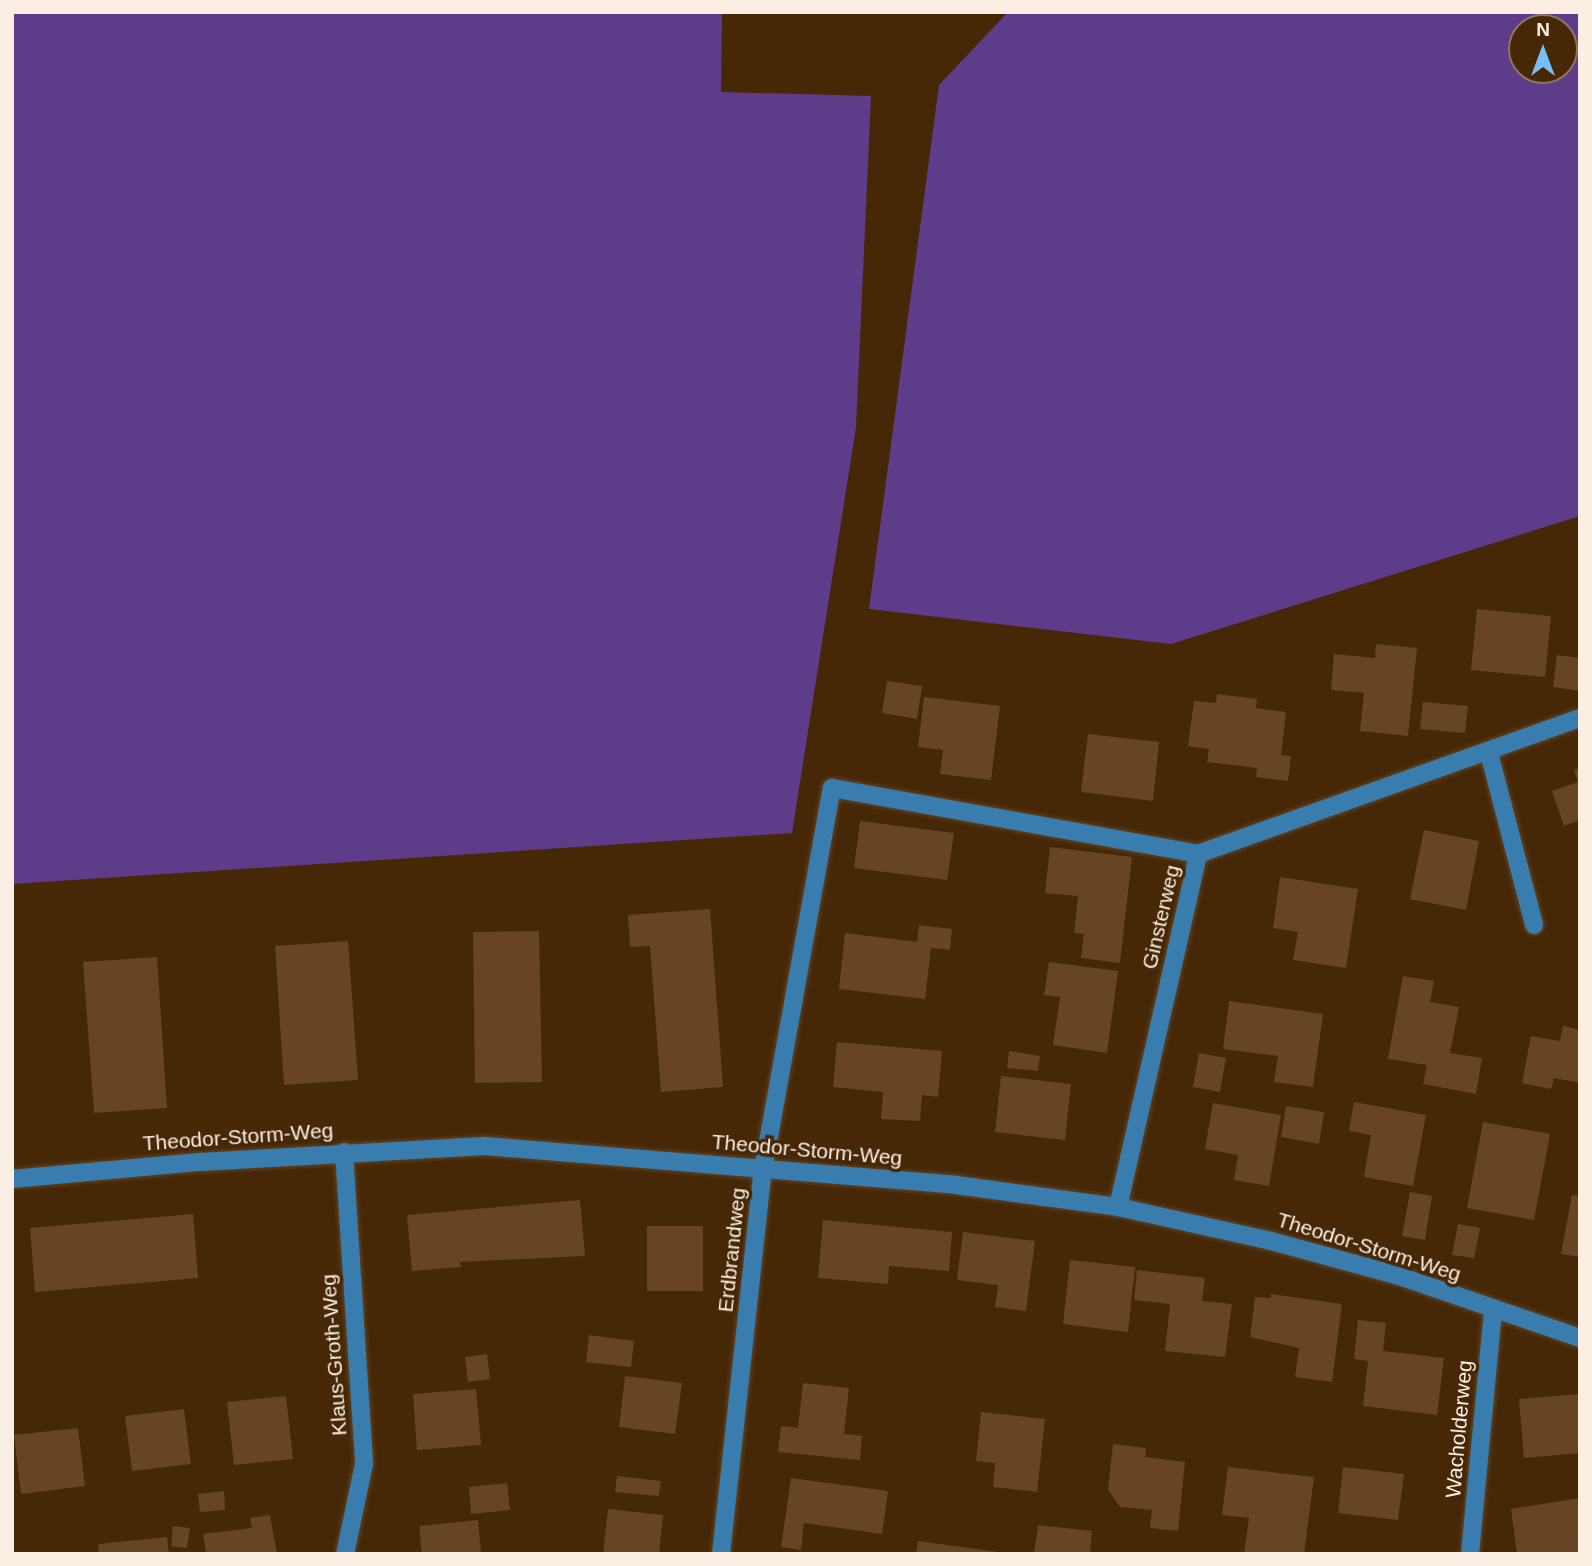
<!DOCTYPE html>
<style>
body{margin:0}
#map{position:relative;width:1592px;height:1566px;overflow:hidden;background:#462807;font-family:Helvetica,sans-serif}
div>[style]{position:absolute}
.green>*{inset:0;background:#5f3c8a}
.building>*{inset:0;background:#664424}
.roads{filter:drop-shadow(0 0 2px #5f4426) drop-shadow(0 0 2px #5f4426)}
.minor>*{height:18px;margin:-9px;padding:0 9px;transform-origin:9px;border-radius:9px;background:#387dad}
span{translate:-50% -50%;white-space:nowrap;text-align:center;line-height:1.15;-webkit-text-stroke:7px #462807;paint-order:stroke}
.street-label{font-size:21px;color:#fbeee2}
.frame{position:absolute;inset:0;border:14px solid #fbeee2;pointer-events:none}
.north{position:absolute;left:1508px;top:14px;width:70px;height:70px;box-sizing:border-box;background:#462807;border:2px solid #8e775f;border-radius:50%;rotate:0deg;font-size:19px;font-weight:700;line-height:28px;text-align:center;color:#fbeee2}
.north::after{content:'';display:block;margin:auto;width:24px;height:32px;background:#76c0f7;clip-path:polygon(50% 0,100% 100%,50% 72%,0 100%)}
</style>
<div id="map">
<div class="green">
<div style="clip-path:polygon(12px 12px,722px 12px,721px 92px,871px 96px,856px 427px,792px 833px,12px 884px)"></div>
<div style="clip-path:polygon(evenodd,1008px 12px,1580px 12px,1580px 516px,1171px 644px,869px 609px,939px 85px,1008px 12px,1522px 28px,1564px 28px,1564px 70px,1522px 70px,1522px 28px)"></div>
</div>
<div class="building">
<div style="clip-path:polygon(1477px 609px,1551px 616px,1545px 677px,1471px 670px)"></div>
<div style="clip-path:polygon(1376px 644px,1417px 648px,1408px 736px,1360px 731px,1364px 693px,1331px 690px,1334px 654px,1375px 658px)"></div>
<div style="clip-path:polygon(1557px 655px,1580px 658px,1580px 691px,1553px 687px)"></div>
<div style="clip-path:polygon(887px 681px,922px 686px,917px 719px,882px 713px)"></div>
<div style="clip-path:polygon(1217px 694px,1257px 699px,1256px 708px,1286px 712px,1281px 755px,1291px 756px,1288px 781px,1256px 777px,1257px 768px,1207px 762px,1209px 749px,1188px 746px,1194px 701px,1216px 703px)"></div>
<div style="clip-path:polygon(924px 697px,1000px 706px,991px 780px,940px 774px,943px 750px,918px 747px)"></div>
<div style="clip-path:polygon(1423px 702px,1468px 706px,1465px 733px,1420px 729px)"></div>
<div style="clip-path:polygon(1088px 734px,1159px 742px,1153px 801px,1081px 792px)"></div>
<div style="clip-path:polygon(1580px 768px,1580px 820px,1564px 826px,1552px 791px,1578px 782px,1574px 770px)"></div>
<div style="clip-path:polygon(860px 821px,954px 833px,947px 880px,854px 868px)"></div>
<div style="clip-path:polygon(1424px 830px,1479px 841px,1466px 910px,1410px 899px)"></div>
<div style="clip-path:polygon(1050px 847px,1132px 857px,1120px 963px,1081px 958px,1084px 934px,1074px 933px,1078px 896px,1045px 893px)"></div>
<div style="clip-path:polygon(1280px 877px,1358px 889px,1346px 968px,1293px 960px,1298px 932px,1273px 928px)"></div>
<div style="clip-path:polygon(710px 909px,723px 1087px,661px 1092px,650px 946px,630px 947px,628px 915px)"></div>
<div style="clip-path:polygon(919px 925px,952px 929px,950px 950px,931px 948px,925px 999px,839px 989px,845px 933px,917px 942px)"></div>
<div style="clip-path:polygon(539px 931px,542px 1082px,475px 1083px,473px 932px)"></div>
<div style="clip-path:polygon(348px 941px,358px 1080px,284px 1085px,275px 946px)"></div>
<div style="clip-path:polygon(157px 957px,167px 1108px,94px 1113px,83px 962px)"></div>
<div style="clip-path:polygon(1049px 962px,1118px 971px,1107px 1053px,1053px 1045px,1060px 997px,1044px 995px)"></div>
<div style="clip-path:polygon(1403px 976px,1434px 981px,1430px 1002px,1459px 1007px,1450px 1053px,1482px 1058px,1476px 1094px,1423px 1084px,1427px 1065px,1388px 1059px)"></div>
<div style="clip-path:polygon(1229px 1001px,1323px 1014px,1313px 1087px,1274px 1082px,1278px 1056px,1223px 1049px)"></div>
<div style="clip-path:polygon(1563px 1026px,1580px 1030px,1580px 1083px,1554px 1078px,1551px 1089px,1522px 1083px,1531px 1036px,1560px 1041px)"></div>
<div style="clip-path:polygon(837px 1042px,942px 1051px,938px 1097px,922px 1095px,920px 1121px,881px 1119px,883px 1092px,833px 1087px)"></div>
<div style="clip-path:polygon(1009px 1051px,1040px 1056px,1038px 1071px,1007px 1068px)"></div>
<div style="clip-path:polygon(1199px 1053px,1226px 1058px,1220px 1092px,1193px 1087px)"></div>
<div style="clip-path:polygon(1001px 1076px,1071px 1084px,1065px 1140px,995px 1132px)"></div>
<div style="clip-path:polygon(1354px 1102px,1426px 1115px,1413px 1186px,1364px 1177px,1371px 1135px,1349px 1131px)"></div>
<div style="clip-path:polygon(1213px 1103px,1281px 1115px,1269px 1186px,1234px 1180px,1238px 1155px,1205px 1149px)"></div>
<div style="clip-path:polygon(1286px 1106px,1324px 1112px,1319px 1144px,1281px 1137px)"></div>
<div style="clip-path:polygon(1483px 1122px,1550px 1134px,1534px 1220px,1467px 1208px)"></div>
<div style="clip-path:polygon(1410px 1192px,1432px 1196px,1425px 1240px,1402px 1236px)"></div>
<div style="clip-path:polygon(1572px 1195px,1580px 1196px,1580px 1257px,1561px 1254px)"></div>
<div style="clip-path:polygon(580px 1200px,585px 1256px,460px 1262px,461px 1267px,412px 1271px,407px 1215px)"></div>
<div style="clip-path:polygon(193px 1214px,198px 1278px,35px 1292px,30px 1228px)"></div>
<div style="clip-path:polygon(823px 1220px,952px 1232px,949px 1271px,889px 1266px,888px 1284px,818px 1278px)"></div>
<div style="clip-path:polygon(1458px 1224px,1480px 1228px,1474px 1258px,1452px 1255px)"></div>
<div style="clip-path:polygon(647px 1226px,703px 1226px,703px 1291px,647px 1291px)"></div>
<div style="clip-path:polygon(963px 1232px,1035px 1241px,1026px 1311px,995px 1307px,998px 1285px,957px 1280px)"></div>
<div style="clip-path:polygon(1070px 1260px,1135px 1267px,1128px 1332px,1063px 1324px)"></div>
<div style="clip-path:polygon(1137px 1270px,1205px 1278px,1202px 1301px,1232px 1304px,1225px 1357px,1165px 1351px,1170px 1304px,1134px 1300px)"></div>
<div style="clip-path:polygon(1271px 1294px,1342px 1304px,1332px 1382px,1295px 1377px,1299px 1348px,1250px 1337px,1255px 1297px,1271px 1298px)"></div>
<div style="clip-path:polygon(1358px 1320px,1386px 1323px,1383px 1351px,1444px 1358px,1437px 1415px,1363px 1406px,1368px 1361px,1354px 1359px)"></div>
<div style="clip-path:polygon(589px 1335px,634px 1341px,631px 1367px,586px 1362px)"></div>
<div style="clip-path:polygon(487px 1354px,490px 1379px,468px 1382px,465px 1357px)"></div>
<div style="clip-path:polygon(625px 1376px,682px 1383px,675px 1434px,619px 1427px)"></div>
<div style="clip-path:polygon(803px 1383px,849px 1388px,844px 1434px,862px 1436px,860px 1460px,778px 1452px,781px 1426px,798px 1428px)"></div>
<div style="clip-path:polygon(476px 1389px,481px 1445px,417px 1450px,413px 1394px)"></div>
<div style="clip-path:polygon(1580px 1394px,1580px 1453px,1524px 1458px,1519px 1399px)"></div>
<div style="clip-path:polygon(286px 1396px,293px 1459px,234px 1465px,227px 1402px)"></div>
<div style="clip-path:polygon(184px 1409px,191px 1464px,132px 1471px,125px 1416px)"></div>
<div style="clip-path:polygon(981px 1412px,1045px 1419px,1037px 1492px,993px 1487px,995px 1463px,976px 1461px)"></div>
<div style="clip-path:polygon(78px 1428px,85px 1486px,21px 1494px,14px 1435px)"></div>
<div style="clip-path:polygon(1113px 1444px,1146px 1448px,1145px 1457px,1185px 1462px,1178px 1531px,1150px 1528px,1152px 1510px,1120px 1507px,1108px 1490px)"></div>
<div style="clip-path:polygon(1228px 1467px,1314px 1477px,1304px 1554px,1244px 1554px,1249px 1518px,1222px 1515px)"></div>
<div style="clip-path:polygon(1343px 1467px,1404px 1474px,1398px 1520px,1338px 1513px)"></div>
<div style="clip-path:polygon(617px 1476px,661px 1481px,659px 1496px,615px 1492px)"></div>
<div style="clip-path:polygon(791px 1478px,888px 1491px,882px 1534px,804px 1523px,801px 1550px,781px 1547px)"></div>
<div style="clip-path:polygon(507px 1483px,510px 1510px,471px 1514px,469px 1487px)"></div>
<div style="clip-path:polygon(224px 1491px,225px 1510px,200px 1512px,198px 1494px)"></div>
<div style="clip-path:polygon(1580px 1498px,1580px 1553px,1517px 1554px,1511px 1509px)"></div>
<div style="clip-path:polygon(608px 1509px,663px 1515px,659px 1554px,603px 1554px)"></div>
<div style="clip-path:polygon(270px 1515px,277px 1554px,206px 1554px,203px 1534px,252px 1528px,250px 1518px)"></div>
<div style="clip-path:polygon(478px 1520px,481px 1554px,422px 1554px,419px 1526px)"></div>
<div style="clip-path:polygon(1038px 1525px,1092px 1531px,1090px 1554px,1034px 1554px)"></div>
<div style="clip-path:polygon(173px 1526px,190px 1528px,187px 1548px,171px 1546px)"></div>
<div style="clip-path:polygon(167px 1537px,169px 1554px,99px 1554px,98px 1544px)"></div>
<div style="clip-path:polygon(918px 1541px,998px 1552px,998px 1554px,916px 1554px)"></div>
</div>
<div class="roads">
<div class="minor">
<div style="left:1489px;top:753px;width:178px;rotate:75.3deg"></div>
<div style="left:344px;top:1152px;width:313px;rotate:86.3deg"></div>
<div style="left:364px;top:1464px;width:92px;rotate:101.9deg"></div>
<div style="left:12px;top:1179px;width:189px;rotate:-5.2deg"></div>
<div style="left:200px;top:1162px;width:285px;rotate:-3.2deg"></div>
<div style="left:485px;top:1146px;width:473px;rotate:4.7deg"></div>
<div style="left:956px;top:1185px;width:163px;rotate:7.7deg"></div>
<div style="left:1118px;top:1207px;width:157px;rotate:12.5deg"></div>
<div style="left:1271px;top:1241px;width:130px;rotate:15.2deg"></div>
<div style="left:1396px;top:1275px;width:194px;rotate:18.9deg"></div>
<div style="left:1118px;top:1207px;width:362px;rotate:-77.2deg"></div>
<div style="left:1198px;top:854px;width:405px;rotate:-19.6deg"></div>
<div style="left:721px;top:1554px;width:386px;rotate:-83.8deg"></div>
<div style="left:763px;top:1170px;width:388px;rotate:-79.8deg"></div>
<div style="left:832px;top:788px;width:372px;rotate:10.2deg"></div>
<div style="left:1470px;top:1554px;width:246px;rotate:-84.6deg"></div>
</div>
</div>
<div class="street-label">
<span style="left:1161px;top:917px;rotate:-77deg">Ginsterweg</span>
<span style="left:238px;top:1137px;rotate:-4deg">Theodor-Storm-Weg</span>
<span style="left:807px;top:1150px;rotate:5deg">Theodor-Storm-Weg</span>
<span style="left:1369px;top:1247px;rotate:17deg">Theodor-Storm-Weg</span>
<span style="left:732px;top:1250px;rotate:-84deg">Erdbrandweg</span>
<span style="left:334px;top:1355px;rotate:-94deg">Klaus-Groth-Weg</span>
<span style="left:1459px;top:1429px;rotate:-85deg">Wacholderweg</span>
</div>
<div class="frame"></div>
<div class="north">N</div>
</div>
